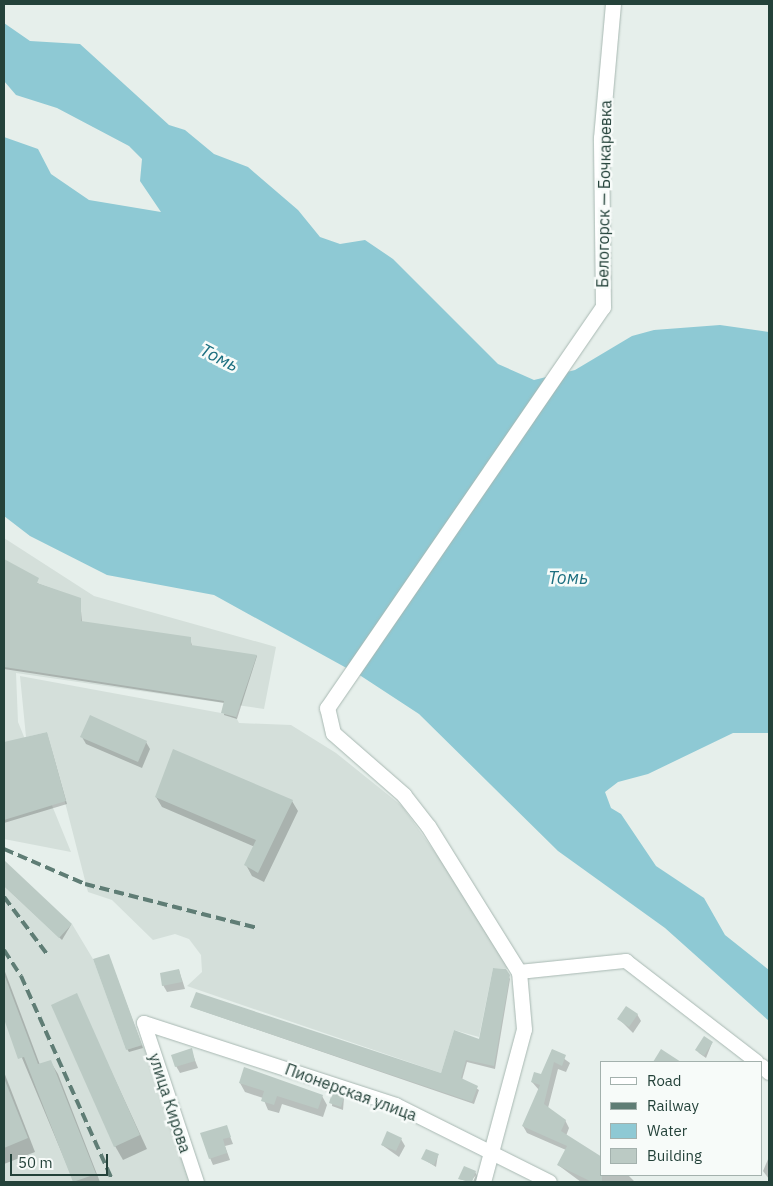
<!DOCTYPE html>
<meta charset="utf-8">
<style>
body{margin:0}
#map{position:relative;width:773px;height:1186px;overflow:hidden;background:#e6efeb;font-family:"IBM Plex Sans",sans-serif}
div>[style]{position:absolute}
.built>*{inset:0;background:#d4dfda}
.water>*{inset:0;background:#8ec9d4}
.shadow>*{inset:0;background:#0003}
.building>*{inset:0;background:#bbcac4}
.roads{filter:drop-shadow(0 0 1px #a8b8b2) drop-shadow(0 0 1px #a8b8b2)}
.minor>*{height:14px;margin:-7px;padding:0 7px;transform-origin:7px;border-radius:7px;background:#fff}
.secondary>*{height:15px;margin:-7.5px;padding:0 7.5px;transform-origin:7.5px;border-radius:7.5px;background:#fff}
.rail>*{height:4px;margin-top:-2px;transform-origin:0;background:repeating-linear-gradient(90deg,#5f7d75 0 10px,transparent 0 15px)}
span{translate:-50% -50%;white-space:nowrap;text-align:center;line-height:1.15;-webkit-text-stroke:5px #f7fbf9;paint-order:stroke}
.street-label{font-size:16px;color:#24423a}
.water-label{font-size:18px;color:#1c6f80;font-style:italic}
.frame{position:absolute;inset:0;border:5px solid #24423a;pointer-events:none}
.legend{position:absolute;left:600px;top:1061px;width:162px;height:115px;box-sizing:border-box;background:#f7fbf9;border:1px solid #a3b1ad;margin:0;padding:6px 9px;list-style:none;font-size:15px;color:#24423a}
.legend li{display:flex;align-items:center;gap:10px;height:25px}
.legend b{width:25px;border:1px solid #a3b1ad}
.scale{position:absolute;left:10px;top:1154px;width:98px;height:22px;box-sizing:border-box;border:2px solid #24423a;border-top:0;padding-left:6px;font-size:15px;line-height:18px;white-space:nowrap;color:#24423a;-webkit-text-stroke:4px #f7fbf9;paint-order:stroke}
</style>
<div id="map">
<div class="built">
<div style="clip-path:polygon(4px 538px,94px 596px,276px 647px,264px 709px,16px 673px,18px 722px,71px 852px,4px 839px)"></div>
<div style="clip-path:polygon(20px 676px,221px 713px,236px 717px,239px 723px,291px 725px,336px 753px,402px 806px,493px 934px,511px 969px,493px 968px,479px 1037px,454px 1030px,441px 1073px,187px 986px,202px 972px,201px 955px,189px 939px,175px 934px,153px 940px,112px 900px,88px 892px,47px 732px,26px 737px)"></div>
<div style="clip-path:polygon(4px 886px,59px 937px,72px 924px,93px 959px,126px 1050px,143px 1045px,191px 1182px,4px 1182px)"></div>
</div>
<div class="water">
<div style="clip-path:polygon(4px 23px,30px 41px,80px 44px,169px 125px,185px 130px,214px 154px,248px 167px,298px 210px,320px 237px,340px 244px,365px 240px,393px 259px,498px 364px,534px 380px,575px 370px,632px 336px,654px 330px,720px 325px,769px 332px,769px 733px,733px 733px,648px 774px,618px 782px,605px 792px,611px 808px,621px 814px,656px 866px,704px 898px,725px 935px,769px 970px,769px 1021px,665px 928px,558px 851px,419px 714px,361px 676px,214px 595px,107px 575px,30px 536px,4px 516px,4px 137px,38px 149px,51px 174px,89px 200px,161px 212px,140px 181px,142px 159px,129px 146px,57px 108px,16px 95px,4px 81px)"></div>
</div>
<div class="shadow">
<div style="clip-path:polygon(4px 561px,39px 584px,80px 599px,82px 623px,190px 638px,192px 646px,257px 656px,237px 719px,224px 715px,225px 703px,4px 669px)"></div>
<div style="clip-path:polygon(47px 733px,67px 804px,4px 823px,4px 743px)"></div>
<div style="clip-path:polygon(82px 737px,146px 742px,150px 749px,142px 768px,86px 744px)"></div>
<div style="clip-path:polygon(156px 797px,292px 801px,298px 811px,264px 882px,252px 876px,246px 865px,255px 847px,162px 807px)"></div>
<div style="clip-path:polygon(4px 862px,71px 925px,62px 940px,4px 886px)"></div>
<div style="clip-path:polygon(110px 959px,143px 1048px,129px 1052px,127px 1049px)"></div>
<div style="clip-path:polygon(4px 969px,40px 1065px,50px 1061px,58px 1074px,100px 1182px,74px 1182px,4px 1015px)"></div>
<div style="clip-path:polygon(179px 970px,185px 989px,167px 992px,163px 985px)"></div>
<div style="clip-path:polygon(505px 970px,510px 979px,495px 1069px,467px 1062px,462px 1080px,479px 1090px,474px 1104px,191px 1007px,442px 1074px,480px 1041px)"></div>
<div style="clip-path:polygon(76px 995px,147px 1149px,123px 1160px,115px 1146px)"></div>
<div style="clip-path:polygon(637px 1014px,641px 1021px,633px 1033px,619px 1019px)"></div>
<div style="clip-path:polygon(712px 1043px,706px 1058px,699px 1053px,697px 1050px)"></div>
<div style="clip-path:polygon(191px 1050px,198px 1068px,180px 1073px,176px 1066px)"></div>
<div style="clip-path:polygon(552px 1050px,570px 1063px,566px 1072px,558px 1069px,548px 1108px,565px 1120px,569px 1128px,566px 1136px,602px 1175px,628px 1175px,635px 1182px,581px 1182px,558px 1165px,566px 1150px,527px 1133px,523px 1126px,539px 1090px,532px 1082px,542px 1075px)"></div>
<div style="clip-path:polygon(4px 1072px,35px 1152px,4px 1164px)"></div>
<div style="clip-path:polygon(240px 1083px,322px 1096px,327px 1105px,323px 1117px,282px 1104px,279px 1113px,268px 1110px,263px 1098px,245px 1092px)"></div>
<div style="clip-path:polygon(333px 1095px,344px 1098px,343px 1110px,332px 1106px)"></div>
<div style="clip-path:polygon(226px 1126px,233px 1144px,225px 1146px,230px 1160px,213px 1165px,210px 1158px)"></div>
<div style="clip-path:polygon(401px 1139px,405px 1146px,399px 1157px,382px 1145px)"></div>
<div style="clip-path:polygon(438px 1155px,436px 1167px,423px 1159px)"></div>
<div style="clip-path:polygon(769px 1157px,769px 1179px,763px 1171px)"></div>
<div style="clip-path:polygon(475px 1172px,479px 1179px,478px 1182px,473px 1182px,476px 1175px,470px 1182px,459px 1179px)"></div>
</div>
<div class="building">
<div style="clip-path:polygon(4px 559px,39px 578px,37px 583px,81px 598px,81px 621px,191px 637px,191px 645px,257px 655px,236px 717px,221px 713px,224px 701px,4px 667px)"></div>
<div style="clip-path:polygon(90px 715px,147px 741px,138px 762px,80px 737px)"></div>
<div style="clip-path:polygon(47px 732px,66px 801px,4px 820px,4px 742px)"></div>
<div style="clip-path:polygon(173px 749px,293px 800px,258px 873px,244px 865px,256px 840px,155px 797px)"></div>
<div style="clip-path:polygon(4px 860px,72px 924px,59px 938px,4px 886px)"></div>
<div style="clip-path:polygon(109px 954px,142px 1045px,126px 1050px,93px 959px)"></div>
<div style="clip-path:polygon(493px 968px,506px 969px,510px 975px,494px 1066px,466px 1060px,461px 1078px,478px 1086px,472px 1102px,190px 1007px,196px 992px,441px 1073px,454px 1030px,479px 1039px)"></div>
<div style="clip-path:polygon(179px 969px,182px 982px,162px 986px,160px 973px)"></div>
<div style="clip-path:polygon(4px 974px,38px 1064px,51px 1060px,96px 1174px,73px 1182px,24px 1057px,18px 1059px,4px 1019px)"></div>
<div style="clip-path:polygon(77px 993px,140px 1135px,114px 1147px,51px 1005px)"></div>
<div style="clip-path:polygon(626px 1006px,638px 1014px,629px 1027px,617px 1019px)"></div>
<div style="clip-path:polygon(704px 1036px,713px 1042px,704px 1056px,695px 1050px)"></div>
<div style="clip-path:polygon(192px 1048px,195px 1061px,175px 1067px,171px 1055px)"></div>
<div style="clip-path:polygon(552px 1049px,566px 1055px,562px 1066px,554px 1062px,544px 1104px,566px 1120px,561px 1131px,602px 1157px,602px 1182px,592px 1182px,557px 1165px,567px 1146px,522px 1126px,540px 1085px,531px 1082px,534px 1072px,541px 1074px)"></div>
<div style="clip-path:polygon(661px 1049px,681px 1062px,653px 1062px)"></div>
<div style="clip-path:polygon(244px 1067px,323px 1095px,318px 1109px,277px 1096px,274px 1105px,261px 1101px,264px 1091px,239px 1083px)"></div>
<div style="clip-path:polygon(4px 1078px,28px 1138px,4px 1148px)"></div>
<div style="clip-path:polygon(332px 1093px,344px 1097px,341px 1107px,329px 1103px)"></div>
<div style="clip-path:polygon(227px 1125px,231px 1137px,223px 1139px,227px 1153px,209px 1159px,200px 1133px)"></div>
<div style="clip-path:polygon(387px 1131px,402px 1138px,396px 1151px,381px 1145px)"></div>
<div style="clip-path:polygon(426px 1149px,439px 1154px,434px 1165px,421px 1159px)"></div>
<div style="clip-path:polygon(464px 1166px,476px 1171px,472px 1182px,458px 1179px)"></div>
</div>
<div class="roads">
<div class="minor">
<div style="left:519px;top:972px;width:108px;rotate:-5.9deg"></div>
<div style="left:626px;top:961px;width:165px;rotate:37.6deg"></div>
<div style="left:144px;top:1023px;width:265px;rotate:18deg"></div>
<div style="left:396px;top:1105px;width:172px;rotate:26.6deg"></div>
<div style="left:144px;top:1023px;width:168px;rotate:71.6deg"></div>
<div style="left:762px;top:1066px;width:10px;rotate:45deg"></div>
</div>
<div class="secondary">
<div style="left:483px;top:1182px;width:158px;rotate:-75deg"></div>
<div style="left:524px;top:1029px;width:57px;rotate:-95deg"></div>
<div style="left:519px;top:972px;width:172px;rotate:-121.9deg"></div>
<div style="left:428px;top:826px;width:39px;rotate:-128deg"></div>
<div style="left:404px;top:795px;width:94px;rotate:-138.9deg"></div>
<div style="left:333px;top:733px;width:26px;rotate:-103deg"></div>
<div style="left:327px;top:708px;width:487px;rotate:-55.5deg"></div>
<div style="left:603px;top:307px;width:169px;rotate:-90.7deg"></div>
<div style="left:601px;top:138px;width:135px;rotate:-84.9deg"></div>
</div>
</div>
<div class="rail">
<div style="left:4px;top:849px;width:88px;rotate:23.4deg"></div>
<div style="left:85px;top:884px;width:178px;rotate:14.3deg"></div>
<div style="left:4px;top:897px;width:71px;rotate:53deg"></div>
<div style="left:4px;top:950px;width:31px;rotate:57deg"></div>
<div style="left:21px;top:976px;width:226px;rotate:65.9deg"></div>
</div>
<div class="street-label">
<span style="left:604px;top:194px;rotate:-89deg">Белогорск — Бочкаревка</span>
<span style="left:351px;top:1092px;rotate:20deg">Пионерская улица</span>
<span style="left:170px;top:1103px;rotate:72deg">улица Кирова</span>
</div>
<div class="water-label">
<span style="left:219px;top:358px;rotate:27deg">Томь</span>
<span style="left:568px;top:578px">Томь</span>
</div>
<div class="frame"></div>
<ul class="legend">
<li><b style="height:6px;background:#fff"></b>Road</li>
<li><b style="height:6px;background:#5f7d75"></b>Railway</li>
<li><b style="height:14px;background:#8ec9d4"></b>Water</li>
<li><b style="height:14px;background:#bbcac4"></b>Building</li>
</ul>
<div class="scale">50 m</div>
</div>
